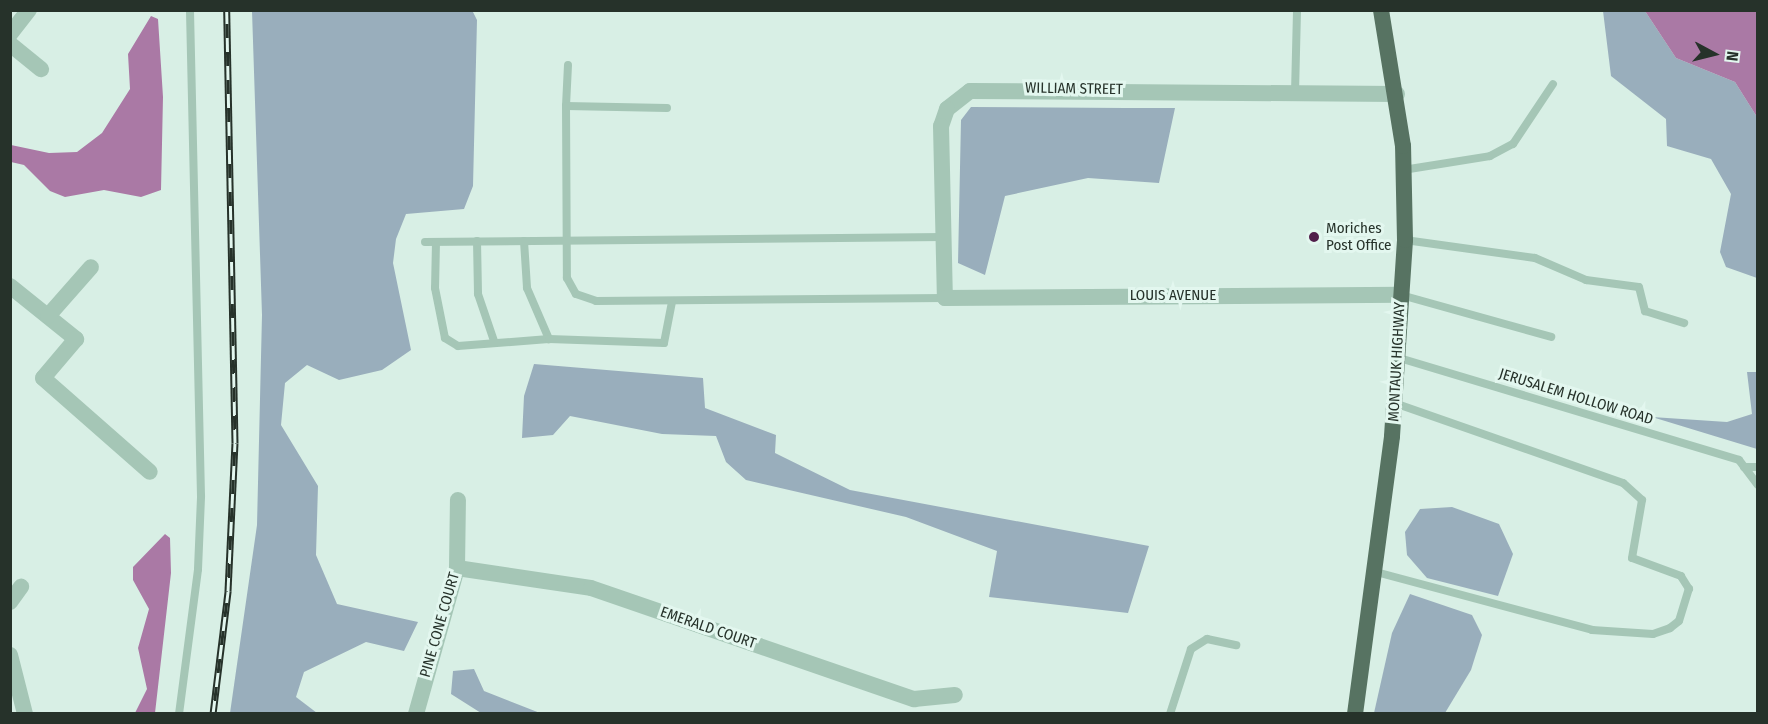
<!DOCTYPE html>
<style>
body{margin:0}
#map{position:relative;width:1768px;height:724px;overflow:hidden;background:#d8efe5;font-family:"Fira Sans Condensed",sans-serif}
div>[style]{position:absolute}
.green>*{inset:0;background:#99aebc}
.water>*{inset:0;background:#aa79a5}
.service>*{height:8px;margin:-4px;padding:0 4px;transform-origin:4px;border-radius:4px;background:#a5c6b6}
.minor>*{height:16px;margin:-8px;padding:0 8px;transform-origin:8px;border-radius:8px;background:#a5c6b6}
.primary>*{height:16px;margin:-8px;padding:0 8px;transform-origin:8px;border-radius:8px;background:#577362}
.rail>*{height:7px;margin-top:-3.5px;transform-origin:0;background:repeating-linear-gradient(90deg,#e3f7ef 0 14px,#26322a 0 28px);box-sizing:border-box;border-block:2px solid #26322a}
.dots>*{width:16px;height:16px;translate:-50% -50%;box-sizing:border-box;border:3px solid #e3f7ef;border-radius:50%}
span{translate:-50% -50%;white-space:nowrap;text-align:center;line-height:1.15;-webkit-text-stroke:6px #e3f7ef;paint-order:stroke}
.street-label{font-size:15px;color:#26322a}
.poi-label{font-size:15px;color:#26322a}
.left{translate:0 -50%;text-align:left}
.frame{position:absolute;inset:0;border:12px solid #26322a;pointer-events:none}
.north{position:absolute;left:1684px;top:24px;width:60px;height:60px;-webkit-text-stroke:4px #e3f7ef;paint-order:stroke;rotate:97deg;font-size:16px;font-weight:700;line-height:24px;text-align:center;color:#26322a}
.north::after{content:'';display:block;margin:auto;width:21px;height:27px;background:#26322a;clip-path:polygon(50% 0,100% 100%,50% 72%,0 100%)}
</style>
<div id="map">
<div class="green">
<div style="clip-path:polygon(252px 11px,472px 10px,477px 20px,473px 186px,464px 209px,406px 214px,396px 239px,393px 263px,411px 350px,382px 370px,339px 380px,307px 365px,285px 383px,281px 425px,318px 486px,316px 555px,337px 604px,418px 622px,404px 651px,366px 642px,304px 672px,296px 697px,317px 713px,230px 713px,257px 525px,262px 315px)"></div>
<div style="clip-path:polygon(1603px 11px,1645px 11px,1676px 58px,1735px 82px,1757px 117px,1757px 278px,1726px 267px,1720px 252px,1731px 194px,1711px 159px,1667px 146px,1666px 119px,1611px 76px)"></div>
<div style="clip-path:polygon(971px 107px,1125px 108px,1175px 108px,1159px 183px,1088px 178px,1005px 196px,985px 275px,958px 263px,961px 120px)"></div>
<div style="clip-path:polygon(534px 364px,703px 378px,705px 408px,776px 435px,775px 453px,850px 490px,1149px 546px,1128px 613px,989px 597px,997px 551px,906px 517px,746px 480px,726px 462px,716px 436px,662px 434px,570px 416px,553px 435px,522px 438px,524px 396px)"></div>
<div style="clip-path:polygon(1747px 372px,1757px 372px,1757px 449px,1652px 417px,1727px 422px,1752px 414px)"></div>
<div style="clip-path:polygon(1452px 507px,1499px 524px,1513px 554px,1498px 596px,1427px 578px,1407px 555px,1405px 532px,1420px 509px)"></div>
<div style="clip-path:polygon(1410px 594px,1472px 615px,1482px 635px,1471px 670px,1445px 713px,1374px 713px,1392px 633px)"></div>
<div style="clip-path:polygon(474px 669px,484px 691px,540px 713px,481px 713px,451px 694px,453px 671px)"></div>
</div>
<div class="water">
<div style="clip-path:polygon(1645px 11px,1757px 11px,1757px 117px,1735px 82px,1676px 58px)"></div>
<div style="clip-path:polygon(151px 16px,158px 19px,163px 97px,161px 190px,141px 197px,104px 190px,65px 197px,50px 191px,24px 165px,11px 162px,11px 145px,49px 153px,77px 152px,102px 133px,130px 89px,128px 54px)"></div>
<div style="clip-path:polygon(165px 534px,170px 538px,171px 573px,155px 713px,135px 713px,147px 689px,138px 648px,149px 609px,133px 580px,133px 567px)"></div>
</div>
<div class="service">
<div style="left:1295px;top:93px;width:83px;rotate:-88.6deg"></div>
<div style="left:566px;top:106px;width:41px;rotate:-87.2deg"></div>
<div style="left:667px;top:108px;width:101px;rotate:-178.9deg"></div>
<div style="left:566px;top:106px;width:172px;rotate:89.7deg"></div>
<div style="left:567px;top:278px;width:18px;rotate:61deg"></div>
<div style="left:576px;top:294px;width:21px;rotate:19deg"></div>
<div style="left:596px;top:301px;width:349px;rotate:-0.5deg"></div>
<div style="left:1403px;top:170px;width:88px;rotate:-9.1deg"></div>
<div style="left:1490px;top:156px;width:26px;rotate:-28deg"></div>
<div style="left:1513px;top:144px;width:72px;rotate:-56.3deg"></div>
<div style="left:1405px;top:240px;width:131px;rotate:7.9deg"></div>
<div style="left:1535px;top:258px;width:56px;rotate:23.3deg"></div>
<div style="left:1586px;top:280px;width:53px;rotate:7.5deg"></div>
<div style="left:1639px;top:287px;width:25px;rotate:76deg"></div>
<div style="left:1645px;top:311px;width:41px;rotate:17.1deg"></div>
<div style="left:477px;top:241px;width:53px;rotate:88.9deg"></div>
<div style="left:478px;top:294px;width:50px;rotate:71.2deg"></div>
<div style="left:524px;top:241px;width:47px;rotate:86.3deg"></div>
<div style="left:527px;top:288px;width:56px;rotate:66.7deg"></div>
<div style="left:425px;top:242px;width:519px;rotate:-0.55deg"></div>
<div style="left:436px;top:242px;width:46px;rotate:91.2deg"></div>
<div style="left:435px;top:288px;width:51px;rotate:78.7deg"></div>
<div style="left:445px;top:338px;width:15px;rotate:32deg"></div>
<div style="left:458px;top:346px;width:91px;rotate:-4.4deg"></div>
<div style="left:549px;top:339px;width:115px;rotate:2deg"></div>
<div style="left:664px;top:343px;width:42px;rotate:-79deg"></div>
<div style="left:1401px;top:295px;width:156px;rotate:15.6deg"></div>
<div style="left:1396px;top:357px;width:358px;rotate:16.7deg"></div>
<div style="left:1739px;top:460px;width:31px;rotate:53deg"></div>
<div style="left:1744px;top:467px;width:14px"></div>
<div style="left:1376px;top:572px;width:224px;rotate:15deg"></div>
<div style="left:1592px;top:630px;width:61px;rotate:3.8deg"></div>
<div style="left:1653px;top:634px;width:18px;rotate:-19deg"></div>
<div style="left:1670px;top:628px;width:11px;rotate:-38deg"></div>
<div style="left:1679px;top:621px;width:34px;rotate:-73deg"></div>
<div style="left:1689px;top:589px;width:15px;rotate:-122deg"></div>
<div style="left:1681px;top:576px;width:52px;rotate:-159.8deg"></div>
<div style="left:1632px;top:558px;width:59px;rotate:-80.2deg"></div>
<div style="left:1642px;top:500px;width:25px;rotate:-138deg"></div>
<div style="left:1623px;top:483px;width:243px;rotate:-160.7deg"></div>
<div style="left:179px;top:714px;width:146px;rotate:-82.5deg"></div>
<div style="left:198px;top:569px;width:73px;rotate:-87.6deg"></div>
<div style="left:201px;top:496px;width:486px;rotate:-91.3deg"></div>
<div style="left:1170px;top:714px;width:68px;rotate:-72.1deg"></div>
<div style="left:1191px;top:649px;width:19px;rotate:-32deg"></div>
<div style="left:1207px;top:639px;width:30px;rotate:12deg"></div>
</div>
<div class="minor">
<div style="left:10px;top:34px;width:31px;rotate:-52deg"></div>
<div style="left:10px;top:44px;width:40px;rotate:39deg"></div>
<div style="left:1397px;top:94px;width:427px;rotate:-179.6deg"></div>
<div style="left:970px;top:91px;width:29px;rotate:142deg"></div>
<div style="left:947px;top:109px;width:18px;rotate:109deg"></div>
<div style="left:941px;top:126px;width:172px;rotate:88.7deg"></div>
<div style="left:945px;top:298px;width:456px;rotate:-0.4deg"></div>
<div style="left:10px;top:286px;width:85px;rotate:38.8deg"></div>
<div style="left:76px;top:339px;width:51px;rotate:130.2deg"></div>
<div style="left:43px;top:378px;width:142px;rotate:41.3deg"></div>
<div style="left:48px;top:316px;width:65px;rotate:-48.7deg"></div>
<div style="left:457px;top:568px;width:135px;rotate:8.5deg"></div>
<div style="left:591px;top:588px;width:342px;rotate:19deg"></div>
<div style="left:914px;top:699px;width:41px;rotate:-5.6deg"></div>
<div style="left:10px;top:602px;width:19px;rotate:-54deg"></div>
<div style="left:10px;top:655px;width:61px;rotate:75.7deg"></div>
<div style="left:416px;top:714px;width:152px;rotate:-74.3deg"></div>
<div style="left:457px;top:568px;width:68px;rotate:-89.2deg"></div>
</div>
<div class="primary">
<div style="left:1355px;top:714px;width:280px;rotate:-82.4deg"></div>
<div style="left:1392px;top:436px;width:196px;rotate:-86.2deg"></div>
<div style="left:1405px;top:240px;width:94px;rotate:-91.2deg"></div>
<div style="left:1403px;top:146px;width:138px;rotate:-99.2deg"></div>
</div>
<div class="rail">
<div style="left:213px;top:714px;width:124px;rotate:-83deg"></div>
<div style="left:228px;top:591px;width:148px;rotate:-87.3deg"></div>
<div style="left:235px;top:443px;width:433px;rotate:-91.1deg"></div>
</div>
<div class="dots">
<div style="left:1314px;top:237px;background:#501e4a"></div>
</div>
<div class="street-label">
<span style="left:1074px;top:89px;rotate:1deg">WILLIAM STREET</span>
<span style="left:1173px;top:296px">LOUIS AVENUE</span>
<span style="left:1397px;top:362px;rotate:-87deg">MONTAUK HIGHWAY</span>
<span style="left:1576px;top:397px;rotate:17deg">JERUSALEM HOLLOW ROAD</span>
<span style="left:440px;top:625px;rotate:-74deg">PINE CONE COURT</span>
<span style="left:708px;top:628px;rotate:19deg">EMERALD COURT</span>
</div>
<div class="poi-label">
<span class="left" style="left:1326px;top:237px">Moriches<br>Post Office</span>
</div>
<div class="frame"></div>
<div class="north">N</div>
</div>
